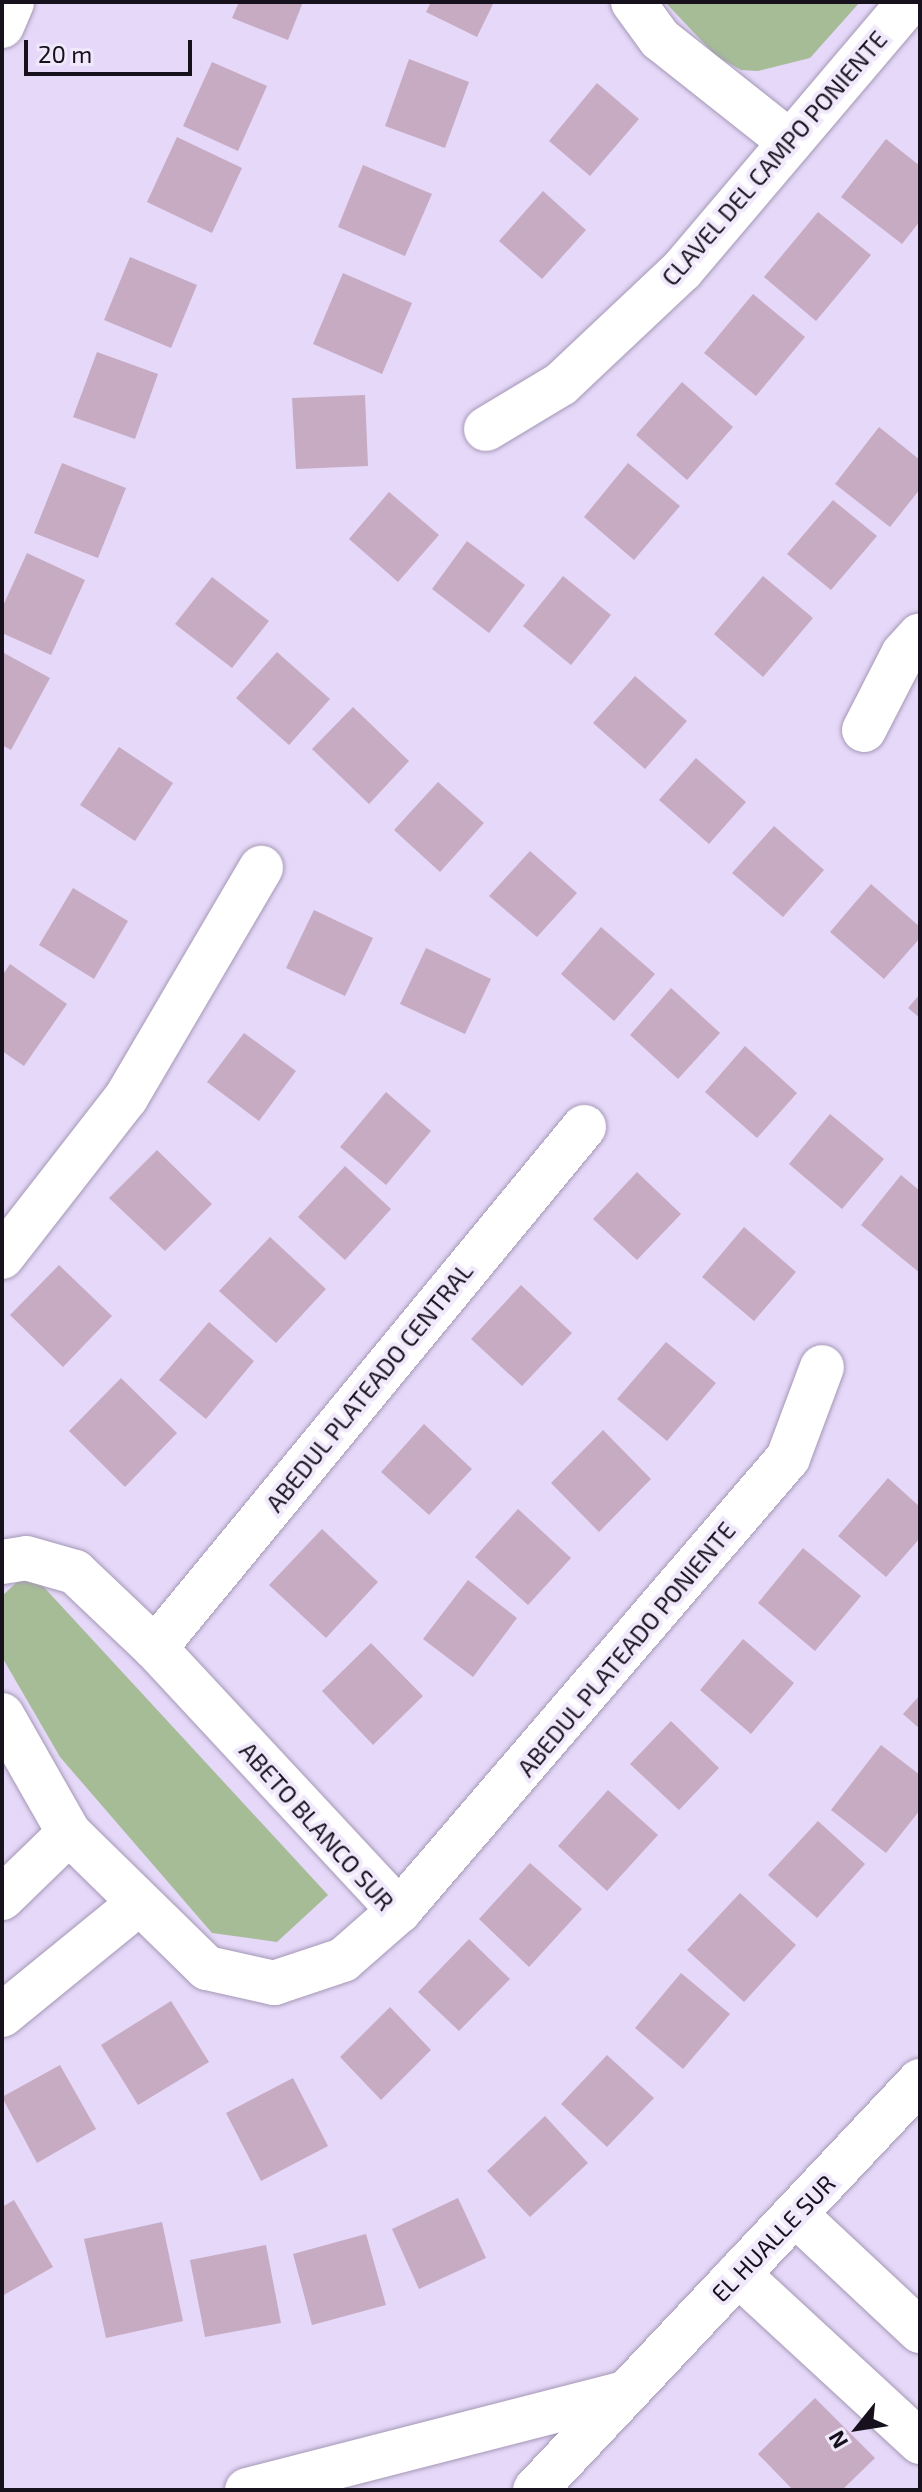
<!DOCTYPE html>
<style>
body{margin:0}
#map{position:relative;width:922px;height:2492px;overflow:hidden;background:#e5d8f8;font-family:"Exo 2",sans-serif}
div>[style]{position:absolute}
.green>*{inset:0;background:#a6bc97}
.building>*{inset:0;background:#c7abc3}
.roads{filter:drop-shadow(0 0 2px #a598b6) drop-shadow(0 0 2px #a598b6)}
.minor>*{height:44px;margin:-22px;padding:0 22px;transform-origin:22px;border-radius:22px;background:#fff}
span{translate:-50% -50%;white-space:nowrap;text-align:center;line-height:1.15;-webkit-text-stroke:8px #f0e8fb;paint-order:stroke}
.street-label{font-size:24px;color:#16111c}
.frame{position:absolute;inset:0;border:4px solid #16111c;pointer-events:none}
.north{position:absolute;left:818px;top:2388px;width:80px;height:80px;-webkit-text-stroke:6px #f0e8fb;paint-order:stroke;rotate:240deg;font-size:22px;font-weight:700;line-height:32px;text-align:center;color:#16111c}
.north::after{content:'';display:block;margin:auto;width:28px;height:36px;background:#16111c;clip-path:polygon(50% 0,100% 100%,50% 72%,0 100%)}
.scale{position:absolute;left:24px;top:40px;width:168px;height:36px;box-sizing:border-box;border:4px solid #16111c;border-top:0;padding-left:10px;font-size:24px;line-height:28px;white-space:nowrap;color:#16111c;-webkit-text-stroke:6px #f0e8fb;paint-order:stroke}
</style>
<div id="map">
<div class="green">
<div style="clip-path:polygon(665px 2px,860px 2px,810px 58px,758px 71px,741px 70px,716px 56px)"></div>
<div style="clip-path:polygon(29px 1571px,328px 1895px,277px 1942px,212px 1933px,60px 1757px,2px 1657px,2px 1596px)"></div>
</div>
<div class="building">
<div style="clip-path:polygon(239px 2px,303px 2px,288px 40px,232px 18px)"></div>
<div style="clip-path:polygon(431px 2px,494px 2px,477px 37px,426px 12px)"></div>
<div style="clip-path:polygon(409px 59px,469px 82px,445px 148px,385px 126px)"></div>
<div style="clip-path:polygon(212px 62px,267px 86px,238px 151px,183px 126px)"></div>
<div style="clip-path:polygon(597px 83px,639px 119px,590px 176px,549px 141px)"></div>
<div style="clip-path:polygon(177px 137px,242px 168px,212px 233px,147px 202px)"></div>
<div style="clip-path:polygon(886px 139px,920px 166px,920px 221px,902px 244px,841px 197px)"></div>
<div style="clip-path:polygon(363px 165px,432px 194px,405px 256px,338px 227px)"></div>
<div style="clip-path:polygon(543px 191px,586px 230px,542px 279px,499px 241px)"></div>
<div style="clip-path:polygon(818px 212px,871px 255px,816px 321px,764px 277px)"></div>
<div style="clip-path:polygon(130px 257px,197px 285px,171px 348px,104px 320px)"></div>
<div style="clip-path:polygon(343px 273px,412px 303px,382px 374px,313px 344px)"></div>
<div style="clip-path:polygon(753px 294px,805px 337px,756px 396px,704px 353px)"></div>
<div style="clip-path:polygon(97px 352px,158px 374px,135px 439px,73px 417px)"></div>
<div style="clip-path:polygon(682px 382px,733px 427px,687px 480px,636px 435px)"></div>
<div style="clip-path:polygon(365px 395px,368px 466px,296px 469px,292px 398px)"></div>
<div style="clip-path:polygon(879px 427px,920px 460px,920px 489px,890px 527px,835px 484px)"></div>
<div style="clip-path:polygon(62px 463px,126px 488px,98px 558px,34px 533px)"></div>
<div style="clip-path:polygon(628px 463px,680px 506px,634px 560px,584px 517px)"></div>
<div style="clip-path:polygon(389px 492px,439px 535px,398px 582px,349px 539px)"></div>
<div style="clip-path:polygon(833px 500px,877px 536px,831px 590px,787px 554px)"></div>
<div style="clip-path:polygon(467px 541px,525px 585px,489px 633px,432px 589px)"></div>
<div style="clip-path:polygon(27px 553px,85px 580px,51px 655px,2px 633px,2px 608px)"></div>
<div style="clip-path:polygon(563px 576px,611px 615px,571px 665px,523px 626px)"></div>
<div style="clip-path:polygon(763px 576px,813px 618px,763px 677px,714px 634px)"></div>
<div style="clip-path:polygon(212px 577px,269px 621px,232px 668px,175px 624px)"></div>
<div style="clip-path:polygon(2px 652px,50px 678px,11px 750px,2px 745px)"></div>
<div style="clip-path:polygon(277px 652px,330px 699px,289px 745px,236px 698px)"></div>
<div style="clip-path:polygon(635px 676px,687px 721px,645px 769px,593px 723px)"></div>
<div style="clip-path:polygon(353px 707px,409px 761px,369px 804px,312px 749px)"></div>
<div style="clip-path:polygon(119px 747px,173px 783px,135px 841px,80px 805px)"></div>
<div style="clip-path:polygon(696px 758px,746px 802px,709px 844px,659px 800px)"></div>
<div style="clip-path:polygon(438px 782px,484px 823px,440px 872px,394px 830px)"></div>
<div style="clip-path:polygon(774px 826px,824px 870px,783px 917px,732px 873px)"></div>
<div style="clip-path:polygon(530px 851px,577px 893px,537px 937px,489px 896px)"></div>
<div style="clip-path:polygon(871px 884px,920px 927px,920px 938px,884px 979px,830px 932px)"></div>
<div style="clip-path:polygon(73px 888px,128px 921px,94px 979px,39px 945px)"></div>
<div style="clip-path:polygon(314px 910px,373px 938px,345px 996px,286px 968px)"></div>
<div style="clip-path:polygon(601px 927px,655px 974px,614px 1021px,561px 974px)"></div>
<div style="clip-path:polygon(426px 948px,491px 979px,465px 1034px,400px 1004px)"></div>
<div style="clip-path:polygon(10px 964px,67px 1004px,24px 1066px,2px 1051px,2px 976px)"></div>
<div style="clip-path:polygon(671px 988px,720px 1033px,678px 1079px,630px 1035px)"></div>
<div style="clip-path:polygon(920px 994px,920px 1018px,908px 1008px)"></div>
<div style="clip-path:polygon(244px 1033px,296px 1071px,259px 1121px,207px 1082px)"></div>
<div style="clip-path:polygon(745px 1046px,797px 1093px,757px 1138px,705px 1092px)"></div>
<div style="clip-path:polygon(386px 1092px,431px 1131px,386px 1185px,340px 1147px)"></div>
<div style="clip-path:polygon(830px 1114px,884px 1159px,842px 1209px,789px 1164px)"></div>
<div style="clip-path:polygon(157px 1150px,212px 1204px,165px 1251px,109px 1198px)"></div>
<div style="clip-path:polygon(345px 1166px,391px 1209px,345px 1260px,298px 1217px)"></div>
<div style="clip-path:polygon(637px 1172px,681px 1214px,637px 1260px,593px 1219px)"></div>
<div style="clip-path:polygon(901px 1175px,920px 1191px,920px 1273px,861px 1225px)"></div>
<div style="clip-path:polygon(744px 1227px,796px 1272px,754px 1321px,702px 1277px)"></div>
<div style="clip-path:polygon(270px 1237px,326px 1289px,276px 1343px,219px 1291px)"></div>
<div style="clip-path:polygon(59px 1265px,112px 1316px,63px 1367px,10px 1315px)"></div>
<div style="clip-path:polygon(521px 1285px,572px 1333px,522px 1386px,471px 1339px)"></div>
<div style="clip-path:polygon(209px 1322px,254px 1361px,206px 1419px,159px 1380px)"></div>
<div style="clip-path:polygon(666px 1342px,716px 1383px,667px 1441px,617px 1399px)"></div>
<div style="clip-path:polygon(121px 1378px,177px 1433px,125px 1487px,69px 1431px)"></div>
<div style="clip-path:polygon(424px 1424px,472px 1469px,429px 1515px,381px 1472px)"></div>
<div style="clip-path:polygon(603px 1430px,651px 1479px,599px 1532px,551px 1483px)"></div>
<div style="clip-path:polygon(888px 1478px,920px 1507px,920px 1538px,886px 1577px,838px 1536px)"></div>
<div style="clip-path:polygon(518px 1509px,571px 1558px,528px 1605px,475px 1557px)"></div>
<div style="clip-path:polygon(322px 1529px,378px 1582px,326px 1638px,269px 1585px)"></div>
<div style="clip-path:polygon(803px 1548px,861px 1596px,815px 1651px,758px 1603px)"></div>
<div style="clip-path:polygon(468px 1580px,517px 1618px,473px 1677px,423px 1639px)"></div>
<div style="clip-path:polygon(743px 1639px,794px 1683px,751px 1734px,700px 1690px)"></div>
<div style="clip-path:polygon(371px 1643px,423px 1696px,373px 1745px,322px 1691px)"></div>
<div style="clip-path:polygon(920px 1695px,920px 1729px,903px 1714px)"></div>
<div style="clip-path:polygon(671px 1721px,719px 1768px,679px 1810px,630px 1764px)"></div>
<div style="clip-path:polygon(881px 1745px,920px 1775px,920px 1810px,886px 1853px,831px 1810px)"></div>
<div style="clip-path:polygon(608px 1790px,658px 1835px,607px 1891px,558px 1846px)"></div>
<div style="clip-path:polygon(818px 1821px,865px 1864px,817px 1918px,768px 1875px)"></div>
<div style="clip-path:polygon(530px 1863px,582px 1909px,529px 1967px,479px 1919px)"></div>
<div style="clip-path:polygon(740px 1893px,796px 1945px,744px 2002px,687px 1950px)"></div>
<div style="clip-path:polygon(469px 1939px,510px 1979px,459px 2031px,418px 1992px)"></div>
<div style="clip-path:polygon(681px 1973px,730px 2014px,683px 2069px,635px 2028px)"></div>
<div style="clip-path:polygon(171px 2001px,209px 2062px,138px 2105px,101px 2045px)"></div>
<div style="clip-path:polygon(390px 2007px,431px 2050px,381px 2100px,340px 2057px)"></div>
<div style="clip-path:polygon(607px 2055px,654px 2098px,607px 2147px,561px 2104px)"></div>
<div style="clip-path:polygon(60px 2065px,96px 2129px,37px 2163px,2px 2097px)"></div>
<div style="clip-path:polygon(293px 2078px,328px 2146px,261px 2181px,226px 2113px)"></div>
<div style="clip-path:polygon(545px 2116px,588px 2163px,530px 2217px,487px 2171px)"></div>
<div style="clip-path:polygon(458px 2198px,486px 2258px,419px 2289px,392px 2229px)"></div>
<div style="clip-path:polygon(14px 2200px,53px 2267px,2px 2296px,2px 2207px)"></div>
<div style="clip-path:polygon(162px 2222px,183px 2321px,106px 2338px,84px 2239px)"></div>
<div style="clip-path:polygon(366px 2234px,386px 2305px,312px 2325px,293px 2254px)"></div>
<div style="clip-path:polygon(266px 2245px,281px 2323px,205px 2337px,190px 2260px)"></div>
<div style="clip-path:polygon(815px 2398px,875px 2458px,842px 2490px,793px 2490px,758px 2454px)"></div>
</div>
<div class="roads">
<div class="minor">
<div style="left:633px;top:2px;width:46px;rotate:53.9deg"></div>
<div style="left:660px;top:39px;width:166px;rotate:38.4deg"></div>
<div style="left:2px;top:26px;width:26px;rotate:-67deg"></div>
<div style="left:486px;top:429px;width:87px;rotate:-31deg"></div>
<div style="left:561px;top:384px;width:166px;rotate:-43.3deg"></div>
<div style="left:682px;top:270px;width:351px;rotate:-49.7deg"></div>
<div style="left:864px;top:730px;width:85px;rotate:-62.8deg"></div>
<div style="left:903px;top:654px;width:25px;rotate:-48deg"></div>
<div style="left:2px;top:1257px;width:202px;rotate:-52.1deg"></div>
<div style="left:126px;top:1098px;width:267px;rotate:-59.6deg"></div>
<div style="left:2px;top:1562px;width:24px;rotate:-9deg"></div>
<div style="left:26px;top:1558px;width:51px;rotate:15.9deg"></div>
<div style="left:75px;top:1572px;width:110px;rotate:43.5deg"></div>
<div style="left:155px;top:1648px;width:359px;rotate:47.1deg"></div>
<div style="left:155px;top:1648px;width:675px;rotate:-50.53deg"></div>
<div style="left:2px;top:1715px;width:136px;rotate:60.4deg"></div>
<div style="left:69px;top:1833px;width:193px;rotate:44.4deg"></div>
<div style="left:207px;top:1968px;width:69px;rotate:12.6deg"></div>
<div style="left:274px;top:1983px;width:73px;rotate:-18.4deg"></div>
<div style="left:343px;top:1960px;width:74px;rotate:-41.2deg"></div>
<div style="left:399px;top:1911px;width:597px;rotate:-49.35deg"></div>
<div style="left:788px;top:1458px;width:97px;rotate:-69.5deg"></div>
<div style="left:2px;top:1898px;width:93px;rotate:-44.1deg"></div>
<div style="left:2px;top:2015px;width:176px;rotate:-39.2deg"></div>
<div style="left:796px;top:2215px;width:170px;rotate:43.1deg"></div>
<div style="left:738px;top:2274px;width:248px;rotate:42.7deg"></div>
<div style="left:247px;top:2490px;width:389px;rotate:-14.4deg"></div>
<div style="left:535px;top:2490px;width:562px;rotate:-46.73deg"></div>
</div>
</div>
<div class="street-label">
<span style="left:774px;top:158px;rotate:-49deg">CLAVEL DEL CAMPO PONIENTE</span>
<span style="left:369px;top:1387px;rotate:-51deg">ABEDUL PLATEADO CENTRAL</span>
<span style="left:626px;top:1649px;rotate:-50deg">ABEDUL PLATEADO PONIENTE</span>
<span style="left:317px;top:1826px;rotate:48deg">ABETO BLANCO SUR</span>
<span style="left:773px;top:2238px;rotate:-46deg">EL HUALLE SUR</span>
</div>
<div class="frame"></div>
<div class="north">N</div>
<div class="scale">20 m</div>
</div>
